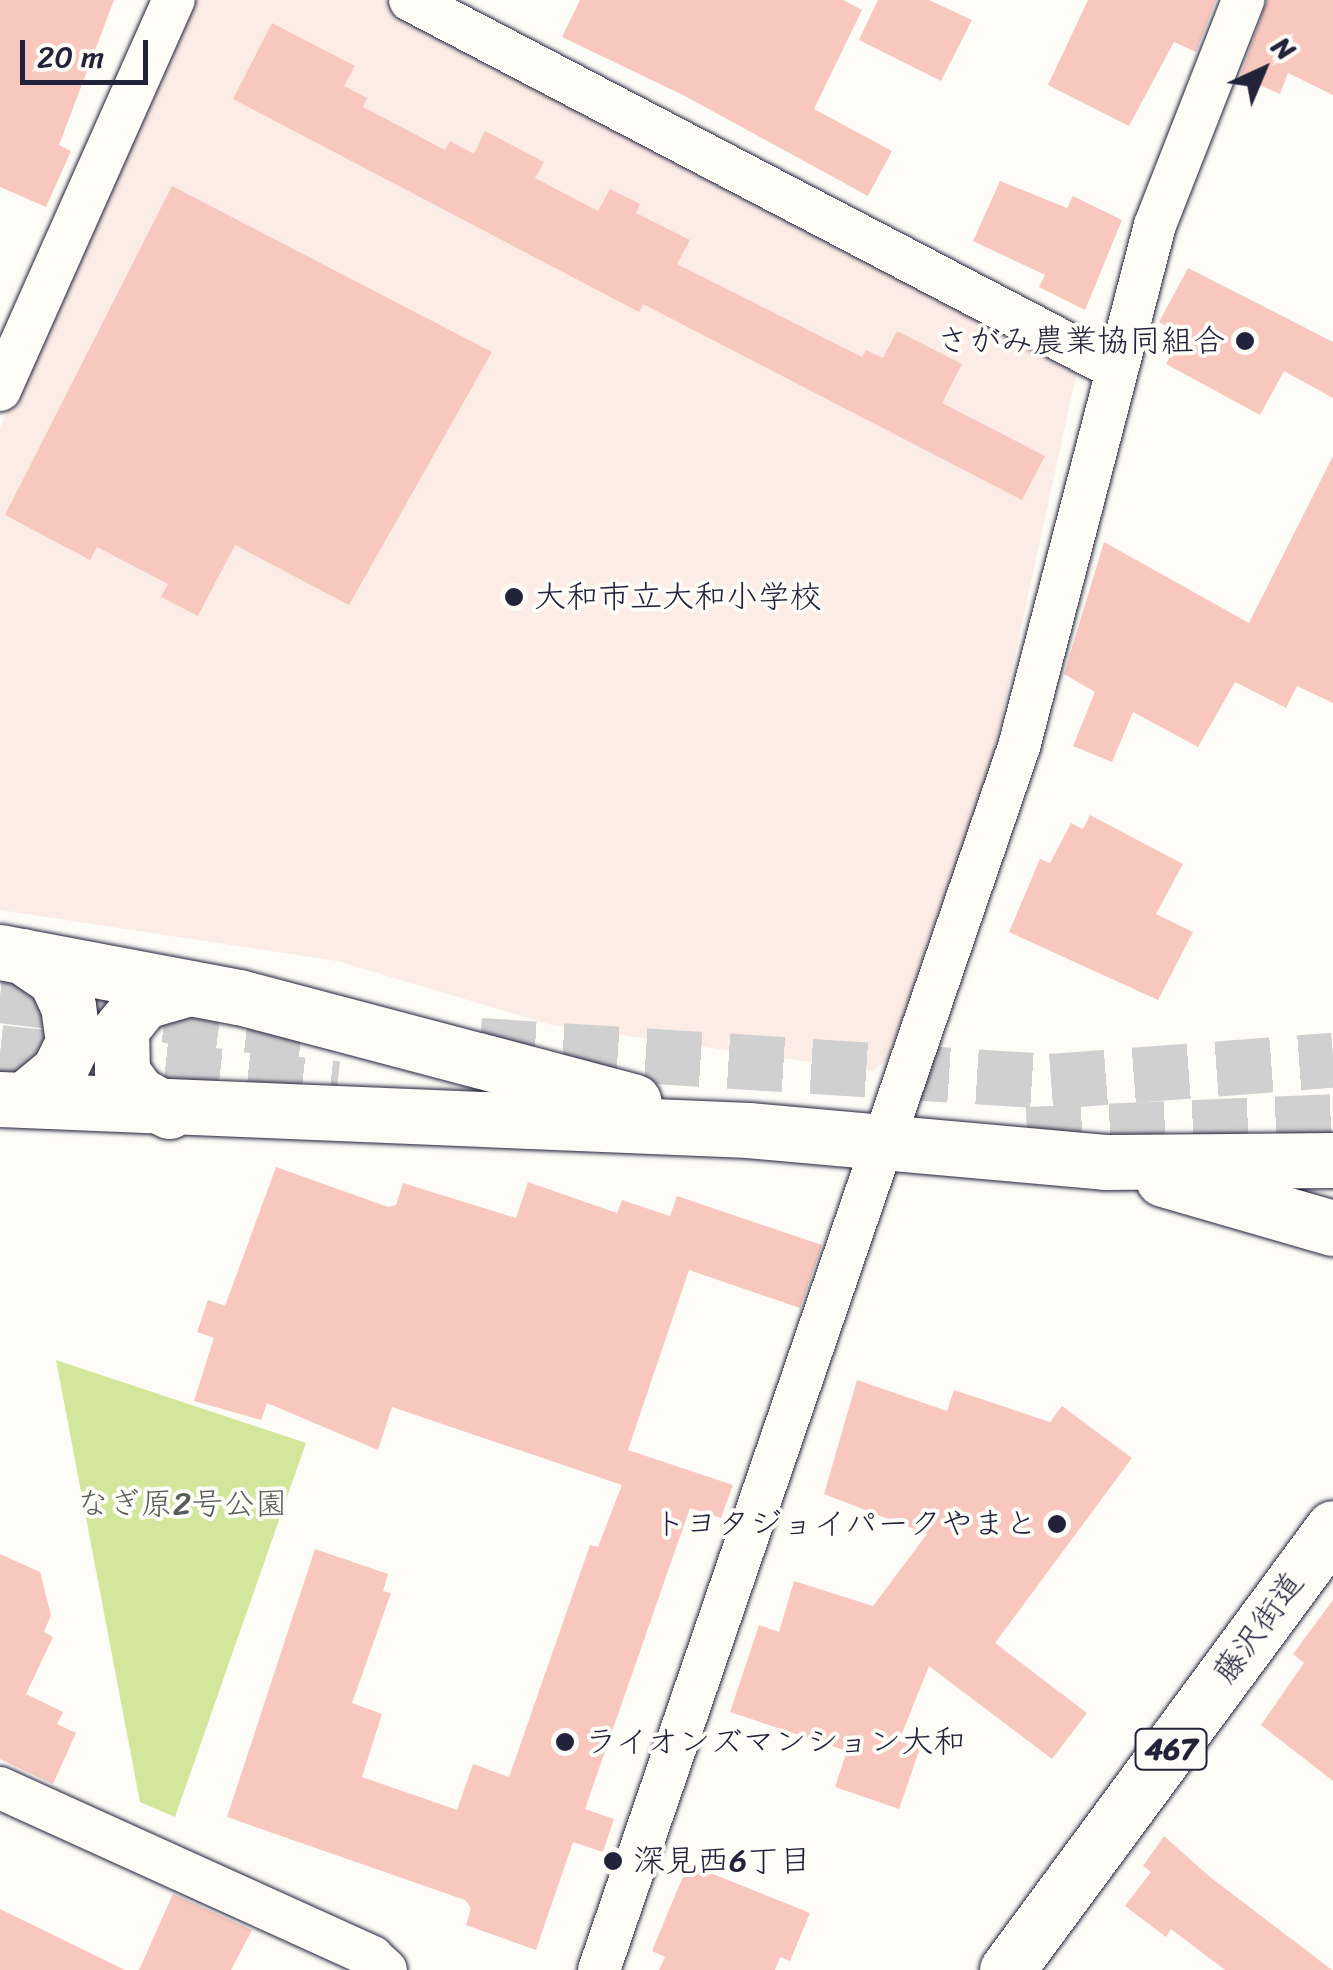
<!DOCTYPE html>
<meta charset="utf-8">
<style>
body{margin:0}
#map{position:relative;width:1333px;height:1970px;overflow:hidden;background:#fdfcf7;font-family:Sriracha,"Klee One",sans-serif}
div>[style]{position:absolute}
.built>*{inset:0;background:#fcece6}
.green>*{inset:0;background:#d2e79b}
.building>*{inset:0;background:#f8c8be}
.highway-tunnel>*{height:55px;margin-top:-27.5px;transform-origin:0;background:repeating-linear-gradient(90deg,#d1d0d1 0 55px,transparent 0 83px)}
.roads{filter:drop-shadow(0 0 2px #22223b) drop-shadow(0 0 2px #22223b)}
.street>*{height:42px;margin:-21px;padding:0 21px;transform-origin:21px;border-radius:21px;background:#fdfcf7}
.highway>*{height:55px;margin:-27.5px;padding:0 27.5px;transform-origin:27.5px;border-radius:27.5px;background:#fdfcf7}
.dots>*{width:28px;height:28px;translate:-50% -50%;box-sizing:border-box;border:5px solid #fdfcf7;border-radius:50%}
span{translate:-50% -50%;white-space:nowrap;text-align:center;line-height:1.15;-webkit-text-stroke:8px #fdfcf7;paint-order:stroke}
.shield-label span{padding:2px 8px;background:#fdfcf7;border:2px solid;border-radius:8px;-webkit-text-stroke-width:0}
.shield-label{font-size:30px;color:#22223b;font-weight:700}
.poi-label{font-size:32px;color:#22223b}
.right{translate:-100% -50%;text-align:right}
.left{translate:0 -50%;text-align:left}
.park-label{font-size:32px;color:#575d58}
.street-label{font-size:32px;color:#22223b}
.north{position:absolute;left:1213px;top:20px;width:100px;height:100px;-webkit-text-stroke:8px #fdfcf7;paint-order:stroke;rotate:44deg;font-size:28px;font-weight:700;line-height:40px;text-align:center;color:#22223b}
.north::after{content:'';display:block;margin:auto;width:35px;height:45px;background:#22223b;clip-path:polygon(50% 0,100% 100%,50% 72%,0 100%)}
.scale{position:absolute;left:20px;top:40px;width:128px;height:45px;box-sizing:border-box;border:5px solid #22223b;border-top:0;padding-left:12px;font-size:30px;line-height:35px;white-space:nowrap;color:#22223b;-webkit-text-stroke:8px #fdfcf7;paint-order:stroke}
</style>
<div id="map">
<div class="built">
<div style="clip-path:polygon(189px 0,384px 0,1078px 366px,991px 766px,888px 1059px,873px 1071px,552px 1025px,337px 961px,0 910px,0 428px)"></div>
</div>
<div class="green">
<div style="clip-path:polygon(56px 1360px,306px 1443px,175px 1817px,140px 1802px)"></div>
</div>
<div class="building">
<div style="clip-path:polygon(0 0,114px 0,59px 145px,71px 151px,46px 207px,0 187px)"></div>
<div style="clip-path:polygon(580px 0,843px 0,862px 10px,814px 109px,892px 151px,868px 196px,685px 96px,562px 37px)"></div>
<div style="clip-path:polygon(878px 0,929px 0,972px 20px,941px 81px,859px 40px)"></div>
<div style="clip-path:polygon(1088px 0,1216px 0,1196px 52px,1174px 42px,1129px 126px,1048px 85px)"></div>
<div style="clip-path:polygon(1267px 0,1333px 0,1333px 95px,1288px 73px,1280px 94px,1240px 77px)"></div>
<div style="clip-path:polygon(272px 23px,355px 66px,344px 86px,367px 98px,363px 107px,445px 150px,450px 141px,474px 154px,485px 131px,544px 162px,535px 178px,598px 211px,610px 189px,640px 204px,636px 213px,690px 240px,677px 264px,862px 357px,866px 350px,883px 358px,897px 331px,962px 364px,942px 403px,1045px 456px,1022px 500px,643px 304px,639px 312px,233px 99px)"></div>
<div style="clip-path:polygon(1000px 181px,1067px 208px,1073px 196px,1122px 220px,1085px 310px,1039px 287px,1045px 275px,973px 241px)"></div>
<div style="clip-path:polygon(172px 186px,492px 352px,349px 605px,235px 545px,198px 616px,161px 597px,168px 584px,97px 547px,90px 560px,5px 515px)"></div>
<div style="clip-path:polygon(1188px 268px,1333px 342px,1333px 398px,1284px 371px,1260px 415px,1166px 364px,1181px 335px,1159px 322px)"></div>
<div style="clip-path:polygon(1333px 456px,1333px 703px,1297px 686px,1286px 708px,1235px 682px,1198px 747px,1133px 712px,1112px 762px,1073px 746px,1095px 692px,1064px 674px,1104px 542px,1249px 623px)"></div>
<div style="clip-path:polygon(1090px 815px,1183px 864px,1156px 914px,1193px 932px,1158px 1000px,1009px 932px,1040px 859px,1050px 863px,1071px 823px,1083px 829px)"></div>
<div style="clip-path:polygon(276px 1167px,388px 1207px,396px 1205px,403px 1183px,516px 1218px,528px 1182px,617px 1213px,622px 1200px,670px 1216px,677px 1196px,822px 1245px,800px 1308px,689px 1270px,628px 1450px,733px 1485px,721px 1518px,690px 1508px,585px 1809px,614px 1819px,603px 1852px,573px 1842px,536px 1950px,466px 1925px,471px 1908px,465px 1900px,227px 1817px,315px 1549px,388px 1574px,383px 1591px,391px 1593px,352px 1703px,382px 1714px,362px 1777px,457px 1810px,473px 1764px,509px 1777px,590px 1545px,598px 1547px,622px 1485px,392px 1407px,378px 1450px,267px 1403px,261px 1420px,194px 1401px,214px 1338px,197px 1332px,208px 1300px,225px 1306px)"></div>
<div style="clip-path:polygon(857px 1380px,947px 1411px,954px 1390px,1050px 1422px,1062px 1406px,1132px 1458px,995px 1643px,1087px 1713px,1052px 1759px,929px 1666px,899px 1741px,920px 1748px,899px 1809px,835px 1787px,847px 1751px,730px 1712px,759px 1625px,779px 1632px,794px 1581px,873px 1606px,927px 1534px,824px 1494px)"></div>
<div style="clip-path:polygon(0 1554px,40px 1572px,51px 1615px,44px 1632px,53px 1637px,26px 1694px,63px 1712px,57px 1724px,76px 1733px,53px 1784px,0 1759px)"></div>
<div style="clip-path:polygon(1333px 1600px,1333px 1781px,1261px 1725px,1304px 1663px,1293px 1654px)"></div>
<div style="clip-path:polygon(1164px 1836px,1210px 1877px,1332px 1970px,1225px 1970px,1171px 1929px,1166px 1937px,1125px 1906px,1151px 1872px,1143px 1866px)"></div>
<div style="clip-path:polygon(688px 1864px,810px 1913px,790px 1961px,780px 1957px,775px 1970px,659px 1970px,665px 1957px,652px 1951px)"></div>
<div style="clip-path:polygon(173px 1894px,252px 1930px,231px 1970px,139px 1970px)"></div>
<div style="clip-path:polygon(0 1909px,125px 1970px,0 1970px)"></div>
</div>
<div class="highway-tunnel">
<div style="left:0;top:995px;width:312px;rotate:6.8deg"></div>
<div style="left:480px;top:1045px;width:572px;rotate:3.61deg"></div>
<div style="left:1051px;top:1081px;width:283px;rotate:-4.3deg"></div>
<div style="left:0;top:1052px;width:339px;rotate:6.1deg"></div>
<div style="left:1027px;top:1134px;width:306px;rotate:-2.4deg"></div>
</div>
<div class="roads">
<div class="street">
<div style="left:410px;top:0;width:794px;rotate:27.6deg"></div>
<div style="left:0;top:390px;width:427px;rotate:-66deg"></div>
<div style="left:0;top:1788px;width:409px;rotate:24.4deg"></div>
<div style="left:372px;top:1957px;width:19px;rotate:43deg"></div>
<div style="left:599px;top:1970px;width:1293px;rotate:-71.05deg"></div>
<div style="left:1019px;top:747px;width:539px;rotate:-75.4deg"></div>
<div style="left:1155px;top:225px;width:242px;rotate:-68.6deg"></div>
</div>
<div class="highway">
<div style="left:0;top:952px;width:243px;rotate:10.7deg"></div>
<div style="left:239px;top:997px;width:408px;rotate:14.8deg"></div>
<div style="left:22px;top:956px;width:40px;rotate:34deg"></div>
<div style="left:55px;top:978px;width:31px;rotate:65deg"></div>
<div style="left:68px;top:1006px;width:36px;rotate:82deg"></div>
<div style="left:73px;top:1042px;width:32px;rotate:116deg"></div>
<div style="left:59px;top:1071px;width:45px;rotate:140.4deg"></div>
<div style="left:0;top:1099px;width:749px;rotate:2.37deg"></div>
<div style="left:748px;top:1130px;width:358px;rotate:5.1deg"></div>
<div style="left:1105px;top:1162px;width:228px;rotate:-0.5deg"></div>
<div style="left:169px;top:1111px;width:35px;rotate:-151deg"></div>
<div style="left:138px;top:1094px;width:27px;rotate:-126deg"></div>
<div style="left:122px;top:1072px;width:43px;rotate:-91.3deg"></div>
<div style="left:121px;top:1029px;width:36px;rotate:-51deg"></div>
<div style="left:144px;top:1001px;width:47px;rotate:-16.1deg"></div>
<div style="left:1163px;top:1179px;width:177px;rotate:16.1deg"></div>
<div style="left:1007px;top:1970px;width:549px;rotate:-53.59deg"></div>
</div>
</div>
<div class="dots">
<div style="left:1245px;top:341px;background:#22223b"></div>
<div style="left:514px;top:597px;background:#22223b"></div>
<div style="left:1057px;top:1524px;background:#22223b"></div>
<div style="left:565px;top:1742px;background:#22223b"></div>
<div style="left:613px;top:1861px;background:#22223b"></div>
</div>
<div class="shield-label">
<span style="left:1171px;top:1749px">467</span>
</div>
<div class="poi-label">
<span class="right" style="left:1225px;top:341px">さがみ農業協同組合</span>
<span class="left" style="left:534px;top:597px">大和市立大和小学校</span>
<span class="right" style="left:1037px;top:1524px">トヨタジョイパークやまと</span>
<span class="left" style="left:585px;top:1742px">ライオンズマンション大和</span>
<span class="left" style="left:633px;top:1861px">深見西6丁目</span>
</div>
<div class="park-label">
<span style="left:182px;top:1504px">なぎ原2号公園</span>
</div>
<div class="street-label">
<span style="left:1259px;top:1628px;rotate:-54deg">藤沢街道</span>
</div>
<div class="north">N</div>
<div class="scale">20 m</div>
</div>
